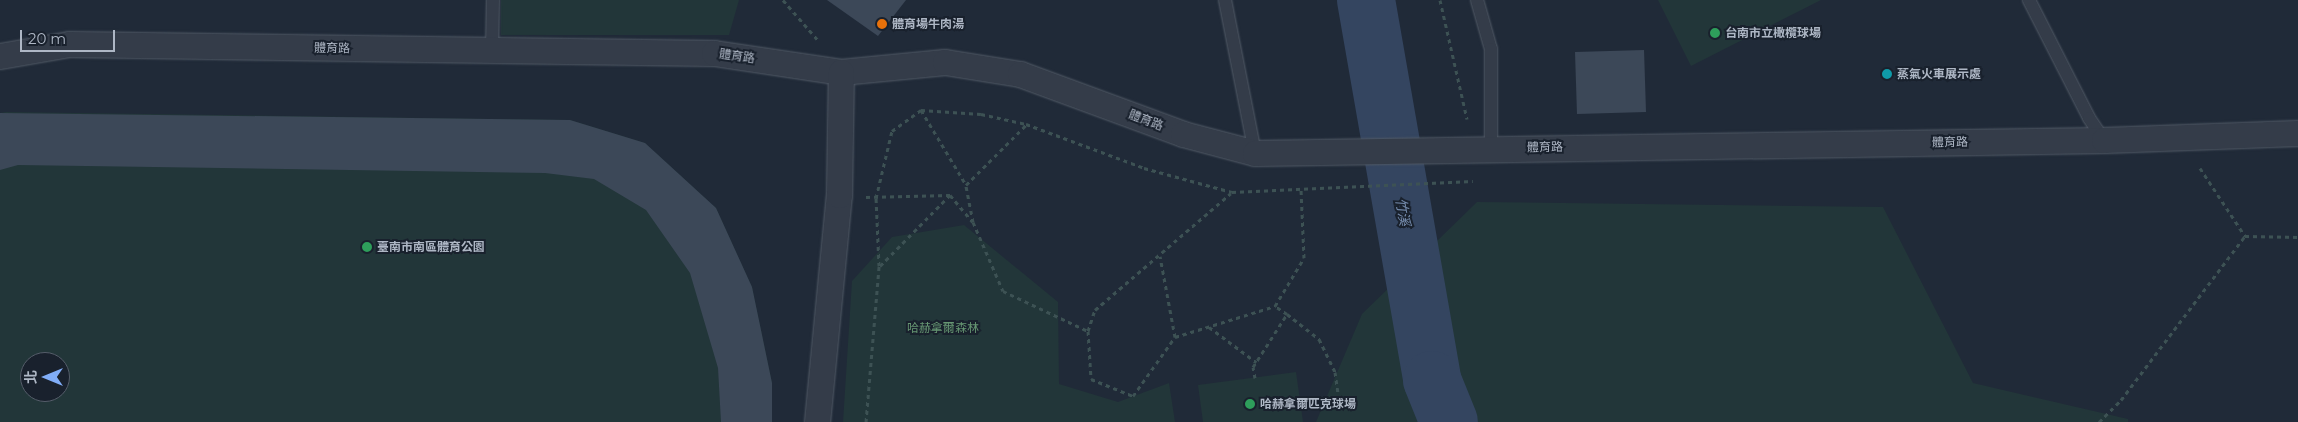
<!DOCTYPE html>
<meta charset="utf-8">
<style>
body{margin:0}
#map{position:relative;width:2298px;height:422px;overflow:hidden;background:#202a38;font-family:Montserrat,"Noto Sans TC",sans-serif}
div>[style]{position:absolute}
.green>*{inset:0;background:#223639}
.river>*{height:58px;margin:-29px;padding:0 29px;transform-origin:29px;border-radius:29px;background:#344560}
.building>*{inset:0;background:#3c4858}
.path>*{height:3px;margin-top:-1.5px;transform-origin:0;background:repeating-linear-gradient(90deg,#3d5254 0 4px,transparent 0 8px)}
.roads{filter:drop-shadow(0 0 1px #515a66) drop-shadow(0 0 1px #515a66)}
.service>*{height:12px;margin:-6px;padding:0 6px;transform-origin:6px;border-radius:6px;background:#343c49}
.minor>*{height:25px;margin:-12.5px;padding:0 12.5px;transform-origin:12.5px;border-radius:12.5px;background:#343c49}
.dots>*{width:14px;height:14px;translate:-50% -50%;box-sizing:border-box;border:2px solid #19212d;border-radius:50%}
span{translate:-50% -50%;white-space:nowrap;text-align:center;line-height:1.15;-webkit-text-stroke:4px #19212d;paint-order:stroke}
.poi-label{font-size:12px;color:#aeb7c5;font-weight:700}
.left{translate:0 -50%;text-align:left}
.street-label{font-size:12px;color:#aeb7c5}
.park-label{font-size:12px;color:#669672}
.water-label{font-size:14px;color:#768dae;font-style:italic}
.north{position:absolute;left:20px;top:352px;width:50px;height:50px;box-sizing:border-box;background:#19212d;border:1px solid #555d6a;border-radius:50%;rotate:270deg;font-size:14px;font-weight:700;line-height:20px;text-align:center;color:#aeb7c5}
.north::after{content:'';display:block;margin:auto;width:18px;height:22px;background:#80adf8;clip-path:polygon(50% 0,100% 100%,50% 72%,0 100%)}
.scale{position:absolute;left:20px;top:30px;width:95px;height:22px;box-sizing:border-box;border:2px solid #aeb7c5;border-top:0;padding-left:6px;font-size:15px;line-height:18px;white-space:nowrap;color:#aeb7c5;-webkit-text-stroke:4px #19212d;paint-order:stroke}
</style>
<div id="map">
<div class="green">
<div style="clip-path:polygon(501px 0,739px 0,729px 35px,501px 35px)"></div>
<div style="clip-path:polygon(1658px 0,1821px 0,1691px 66px)"></div>
<div style="clip-path:polygon(evenodd,6px 112px,570px 120px,645px 143px,716px 208px,752px 287px,772px 383px,772px 422px,0 422px,0 113px,6px 112px,30px 362px,60px 362px,60px 392px,30px 392px,30px 362px)"></div>
<div style="clip-path:polygon(1477px 202px,1883px 207px,1973px 383px,2128px 419px,2128px 422px,1316px 422px,1362px 314px)"></div>
<div style="clip-path:polygon(964px 225px,1058px 302px,1059px 384px,1118px 402px,1169px 383px,1175px 422px,843px 422px,852px 281px,892px 237px)"></div>
<div style="clip-path:polygon(1296px 372px,1303px 422px,1203px 422px,1198px 385px)"></div>
</div>
<div class="river">
<div style="left:1366px;top:0;width:386px;rotate:80.1deg"></div>
<div style="left:1432px;top:380px;width:45px;rotate:68deg"></div>
</div>
<div class="building">
<div style="clip-path:polygon(827px 0,906px 0,878px 36px)"></div>
<div style="clip-path:polygon(1644px 50px,1646px 112px,1577px 114px,1575px 52px)"></div>
<div style="clip-path:polygon(0 113px,570px 120px,645px 143px,716px 208px,752px 287px,772px 383px,772px 422px,721px 422px,718px 368px,690px 273px,646px 210px,594px 179px,545px 173px,18px 165px,0 170px)"></div>
</div>
<div class="path">
<div style="left:783px;top:0;width:52px;rotate:48.9deg"></div>
<div style="left:1440px;top:0;width:122px;rotate:77.2deg"></div>
<div style="left:921px;top:110px;width:87px;rotate:59deg"></div>
<div style="left:2200px;top:168px;width:82px;rotate:56.5deg"></div>
<div style="left:2245px;top:236px;width:53px;rotate:1.1deg"></div>
<div style="left:866px;top:197px;width:84px;rotate:-1.4deg"></div>
<div style="left:973px;top:222px;width:75px;rotate:66.5deg"></div>
<div style="left:1003px;top:291px;width:94px;rotate:25.2deg"></div>
<div style="left:1088px;top:331px;width:22px;rotate:-72deg"></div>
<div style="left:1095px;top:310px;width:179px;rotate:-40.7deg"></div>
<div style="left:880px;top:266px;width:100px;rotate:-45.4deg"></div>
<div style="left:950px;top:195px;width:35px;rotate:50deg"></div>
<div style="left:973px;top:222px;width:38px;rotate:-101deg"></div>
<div style="left:966px;top:185px;width:85px;rotate:-45deg"></div>
<div style="left:1287px;top:314px;width:41px;rotate:38deg"></div>
<div style="left:1319px;top:339px;width:37px;rotate:64deg"></div>
<div style="left:1335px;top:372px;width:29px;rotate:82deg"></div>
<div style="left:1209px;top:327px;width:59px;rotate:36.7deg"></div>
<div style="left:1088px;top:331px;width:48px;rotate:86.4deg"></div>
<div style="left:1091px;top:379px;width:45px;rotate:22deg"></div>
<div style="left:1133px;top:396px;width:72px;rotate:-54.6deg"></div>
<div style="left:1175px;top:337px;width:82px;rotate:-100.5deg"></div>
<div style="left:1175px;top:337px;width:105px;rotate:-17.2deg"></div>
<div style="left:1255px;top:378px;width:11px;rotate:-100deg"></div>
<div style="left:1253px;top:367px;width:63px;rotate:-57.3deg"></div>
<div style="left:1287px;top:314px;width:14px;rotate:-146deg"></div>
<div style="left:1275px;top:306px;width:56px;rotate:-58.9deg"></div>
<div style="left:1304px;top:258px;width:68px;rotate:-92.5deg"></div>
<div style="left:866px;top:422px;width:157px;rotate:-85.2deg"></div>
<div style="left:879px;top:266px;width:68px;rotate:-92.5deg"></div>
<div style="left:876px;top:198px;width:69px;rotate:-76.6deg"></div>
<div style="left:892px;top:131px;width:36px;rotate:-36deg"></div>
<div style="left:921px;top:110px;width:60px;rotate:3.8deg"></div>
<div style="left:981px;top:114px;width:46px;rotate:12.5deg"></div>
<div style="left:1026px;top:124px;width:126px;rotate:20.4deg"></div>
<div style="left:1144px;top:168px;width:91px;rotate:15.3deg"></div>
<div style="left:1232px;top:192px;width:241px;rotate:-2.6deg"></div>
<div style="left:2099px;top:422px;width:31px;rotate:-45deg"></div>
<div style="left:2121px;top:400px;width:206px;rotate:-52.9deg"></div>
</div>
<div class="roads">
<div class="service">
<div style="left:1225px;top:0;width:156px;rotate:78.9deg"></div>
<div style="left:1477px;top:0;width:51px;rotate:74.1deg"></div>
<div style="left:1491px;top:49px;width:98px;rotate:90deg"></div>
<div style="left:2029px;top:0;width:132px;rotate:63deg"></div>
<div style="left:2089px;top:118px;width:27px;rotate:56deg"></div>
<div style="left:492px;top:51px;width:51px;rotate:-88.9deg"></div>
</div>
<div class="minor">
<div style="left:0;top:56px;width:70px;rotate:-9.9deg"></div>
<div style="left:69px;top:44px;width:645px;rotate:0.8deg"></div>
<div style="left:714px;top:53px;width:128px;rotate:8.5deg"></div>
<div style="left:841px;top:72px;width:104px;rotate:-5.5deg"></div>
<div style="left:945px;top:62px;width:76px;rotate:9.1deg"></div>
<div style="left:1020px;top:74px;width:174px;rotate:20.2deg"></div>
<div style="left:1183px;top:134px;width:74px;rotate:14.8deg"></div>
<div style="left:1255px;top:153px;width:849px;rotate:-0.88deg"></div>
<div style="left:2104px;top:140px;width:194px;rotate:-2.1deg"></div>
<div style="left:817px;top:422px;width:228px;rotate:-84.5deg"></div>
<div style="left:839px;top:195px;width:123px;rotate:-89.1deg"></div>
</div>
</div>
<div class="dots">
<div style="left:882px;top:24px;background:#e8710a"></div>
<div style="left:1715px;top:33px;background:#2e9e5b"></div>
<div style="left:1887px;top:74px;background:#0f9aa8"></div>
<div style="left:367px;top:247px;background:#2e9e5b"></div>
<div style="left:1250px;top:404px;background:#2e9e5b"></div>
</div>
<div class="poi-label">
<span class="left" style="left:892px;top:24px">體育場牛肉湯</span>
<span class="left" style="left:1725px;top:33px">台南市立橄欖球場</span>
<span class="left" style="left:1897px;top:74px">蒸氣火車展示處</span>
<span class="left" style="left:377px;top:247px">臺南市南區體育公園</span>
<span class="left" style="left:1260px;top:404px">哈赫拿爾匹克球場</span>
</div>
<div class="street-label">
<span style="left:332px;top:48px;rotate:1deg">體育路</span>
<span style="left:737px;top:56px;rotate:8deg">體育路</span>
<span style="left:1146px;top:120px;rotate:21deg">體育路</span>
<span style="left:1950px;top:142px;rotate:-1deg">體育路</span>
<span style="left:1545px;top:147px;rotate:-1deg">體育路</span>
</div>
<div class="park-label">
<span style="left:943px;top:328px">哈赫拿爾森林</span>
</div>
<div class="water-label">
<span style="left:1403px;top:212px;rotate:80deg">竹溪</span>
</div>
<div class="north">北</div>
<div class="scale">20 m</div>
</div>
